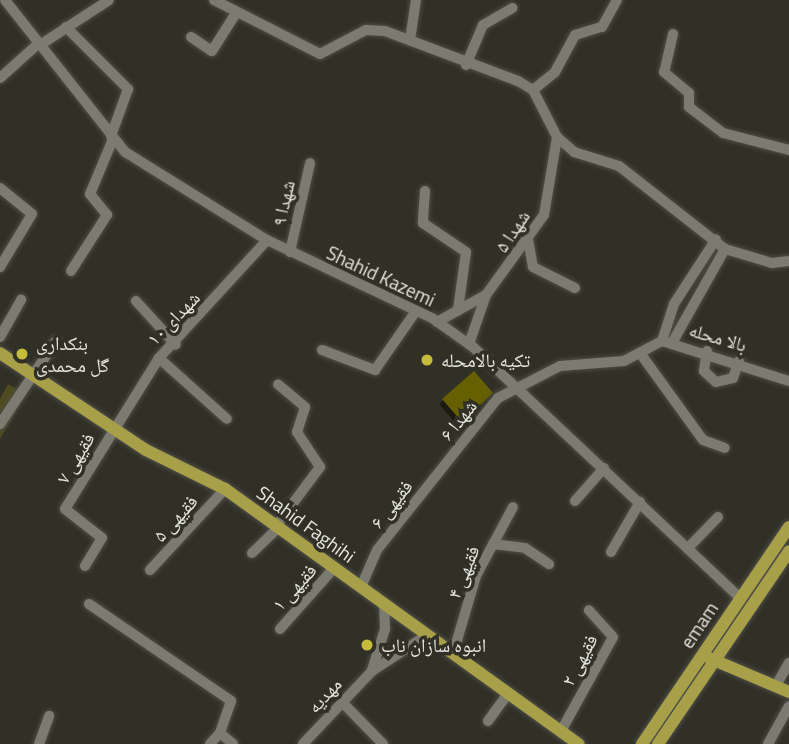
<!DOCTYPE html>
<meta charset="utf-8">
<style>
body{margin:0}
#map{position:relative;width:789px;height:744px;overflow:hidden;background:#313027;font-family:"Titillium Web","Noto Naskh Arabic",sans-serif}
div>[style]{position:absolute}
.green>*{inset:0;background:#4f4c20}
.shadow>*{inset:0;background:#0007}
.building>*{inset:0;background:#676000}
.roads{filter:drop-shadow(0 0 2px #4e4d46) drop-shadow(0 0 2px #4e4d46)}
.minor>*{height:10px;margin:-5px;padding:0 5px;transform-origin:5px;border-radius:5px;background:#7b7b71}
.major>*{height:12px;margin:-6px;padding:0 6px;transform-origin:6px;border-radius:6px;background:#a7a049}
.dots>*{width:19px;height:19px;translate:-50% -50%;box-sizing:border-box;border:4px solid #313027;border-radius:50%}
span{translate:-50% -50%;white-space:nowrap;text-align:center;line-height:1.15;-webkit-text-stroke:7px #313027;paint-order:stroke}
.street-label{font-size:19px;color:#e5e5df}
.poi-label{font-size:19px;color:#e5e5df}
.left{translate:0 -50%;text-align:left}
</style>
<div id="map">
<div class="green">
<div style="clip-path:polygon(8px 384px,26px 394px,0 439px,0 399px)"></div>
</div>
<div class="shadow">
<div style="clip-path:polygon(474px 374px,491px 393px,457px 425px,439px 404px)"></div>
</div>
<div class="building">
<div style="clip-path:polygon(474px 371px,493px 393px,462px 422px,442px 399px)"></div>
</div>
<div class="roads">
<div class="minor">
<div style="left:5px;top:0;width:194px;rotate:51.7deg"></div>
<div style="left:125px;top:152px;width:167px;rotate:31.8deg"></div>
<div style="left:267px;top:240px;width:183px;rotate:25.3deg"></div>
<div style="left:432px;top:318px;width:50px;rotate:35.3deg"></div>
<div style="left:473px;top:347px;width:366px;rotate:43.2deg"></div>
<div style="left:214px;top:0;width:119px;rotate:27deg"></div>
<div style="left:320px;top:54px;width:52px;rotate:-27.6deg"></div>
<div style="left:366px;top:30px;width:19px;rotate:3deg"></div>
<div style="left:385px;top:31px;width:142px;rotate:20.6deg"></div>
<div style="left:518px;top:81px;width:17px;rotate:31deg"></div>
<div style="left:533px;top:90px;width:53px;rotate:62.9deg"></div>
<div style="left:557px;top:137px;width:23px;rotate:41deg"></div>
<div style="left:574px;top:152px;width:47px;rotate:17.3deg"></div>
<div style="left:619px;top:166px;width:135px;rotate:38.1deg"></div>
<div style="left:725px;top:249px;width:49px;rotate:16.6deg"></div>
<div style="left:772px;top:263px;width:17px;rotate:-7deg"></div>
<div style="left:66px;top:27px;width:88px;rotate:45deg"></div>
<div style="left:128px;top:89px;width:50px;rotate:109.9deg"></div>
<div style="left:673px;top:34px;width:39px;rotate:103deg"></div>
<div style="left:664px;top:72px;width:33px;rotate:40deg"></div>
<div style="left:689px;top:93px;width:14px;rotate:90deg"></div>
<div style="left:689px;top:107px;width:43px;rotate:37.4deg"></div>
<div style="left:723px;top:133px;width:68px;rotate:14.4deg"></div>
<div style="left:191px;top:37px;width:25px;rotate:34deg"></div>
<div style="left:212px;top:51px;width:45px;rotate:-57.7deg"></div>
<div style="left:410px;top:40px;width:40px;rotate:-81.5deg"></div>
<div style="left:40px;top:45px;width:82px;rotate:-33.1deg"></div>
<div style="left:466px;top:65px;width:43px;rotate:-67deg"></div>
<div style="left:483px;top:25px;width:34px;rotate:-30deg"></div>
<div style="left:0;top:78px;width:52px;rotate:-41.9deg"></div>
<div style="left:533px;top:90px;width:28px;rotate:-39deg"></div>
<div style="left:555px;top:72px;width:42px;rotate:-61.6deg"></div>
<div style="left:575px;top:35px;width:28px;rotate:-17deg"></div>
<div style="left:602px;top:27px;width:31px;rotate:-61deg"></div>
<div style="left:0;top:188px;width:41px;rotate:39.1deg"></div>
<div style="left:32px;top:214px;width:62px;rotate:121.1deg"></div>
<div style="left:425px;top:191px;width:32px;rotate:94deg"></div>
<div style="left:423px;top:223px;width:52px;rotate:34deg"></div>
<div style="left:466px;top:252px;width:59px;rotate:97.9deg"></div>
<div style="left:528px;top:239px;width:28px;rotate:80deg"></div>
<div style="left:533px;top:267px;width:47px;rotate:26.6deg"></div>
<div style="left:290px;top:252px;width:91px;rotate:-77.3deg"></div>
<div style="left:71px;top:271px;width:67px;rotate:-57.3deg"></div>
<div style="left:107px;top:215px;width:27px;rotate:-129deg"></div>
<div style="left:90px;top:194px;width:60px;rotate:-67.3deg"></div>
<div style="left:136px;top:301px;width:59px;rotate:47.7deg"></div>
<div style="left:437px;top:322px;width:56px;rotate:-28.9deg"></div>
<div style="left:0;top:337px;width:43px;rotate:-60.4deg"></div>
<div style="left:662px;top:341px;width:39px;rotate:-72deg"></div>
<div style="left:674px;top:304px;width:77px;rotate:-57.1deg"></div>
<div style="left:672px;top:343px;width:108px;rotate:-60.6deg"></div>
<div style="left:469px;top:344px;width:52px;rotate:-70.9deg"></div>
<div style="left:486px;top:295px;width:99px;rotate:-54.1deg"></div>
<div style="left:544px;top:215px;width:79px;rotate:-80.5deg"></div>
<div style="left:322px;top:350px;width:57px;rotate:20.7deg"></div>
<div style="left:375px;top:370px;width:72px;rotate:-55.2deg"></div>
<div style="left:707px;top:351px;width:20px;rotate:99deg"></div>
<div style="left:704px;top:371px;width:16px;rotate:43deg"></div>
<div style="left:716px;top:382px;width:17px;rotate:-13deg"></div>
<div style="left:733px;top:378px;width:18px;rotate:-71deg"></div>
<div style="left:640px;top:353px;width:107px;rotate:54.1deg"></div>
<div style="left:703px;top:440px;width:23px;rotate:20deg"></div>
<div style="left:159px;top:358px;width:91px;rotate:41.9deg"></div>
<div style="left:0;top:424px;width:100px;rotate:-56deg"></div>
<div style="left:575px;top:501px;width:44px;rotate:-48.7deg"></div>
<div style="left:276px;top:526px;width:74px;rotate:-53.3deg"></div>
<div style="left:320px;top:467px;width:42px;rotate:-123.3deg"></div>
<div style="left:297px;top:432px;width:26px;rotate:-72deg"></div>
<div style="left:305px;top:407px;width:35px;rotate:-140deg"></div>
<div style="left:493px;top:544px;width:32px;rotate:7deg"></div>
<div style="left:525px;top:548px;width:29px;rotate:34deg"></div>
<div style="left:688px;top:548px;width:43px;rotate:-45.9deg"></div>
<div style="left:611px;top:552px;width:58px;rotate:-59.9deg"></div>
<div style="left:252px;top:553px;width:36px;rotate:-44deg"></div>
<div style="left:85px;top:566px;width:33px;rotate:-59deg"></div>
<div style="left:102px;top:538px;width:47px;rotate:-141.9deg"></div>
<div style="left:65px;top:509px;width:178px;rotate:-58.1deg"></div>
<div style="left:159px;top:358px;width:160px;rotate:-47.5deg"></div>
<div style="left:150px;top:570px;width:110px;rotate:-47.2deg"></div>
<div style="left:361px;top:587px;width:40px;rotate:-66.6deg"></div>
<div style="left:377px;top:550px;width:194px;rotate:-51.5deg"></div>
<div style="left:498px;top:398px;width:70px;rotate:-27.3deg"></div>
<div style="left:560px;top:366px;width:64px;rotate:-4.5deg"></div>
<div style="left:624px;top:361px;width:43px;rotate:-27.8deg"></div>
<div style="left:662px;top:341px;width:133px;rotate:17.5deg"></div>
<div style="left:89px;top:604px;width:172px;rotate:34.3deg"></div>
<div style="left:231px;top:701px;width:34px;rotate:109deg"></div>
<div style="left:220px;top:733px;width:17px;rotate:40deg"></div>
<div style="left:280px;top:629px;width:81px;rotate:-48.5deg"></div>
<div style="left:453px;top:654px;width:81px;rotate:-73.6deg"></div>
<div style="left:476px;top:576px;width:78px;rotate:-61.8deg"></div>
<div style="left:372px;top:670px;width:43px;rotate:-72.4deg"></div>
<div style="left:385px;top:629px;width:25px;rotate:-92deg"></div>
<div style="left:775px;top:687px;width:28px;rotate:-60deg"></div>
<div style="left:342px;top:702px;width:59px;rotate:45.7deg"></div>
<div style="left:488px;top:721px;width:34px;rotate:-54deg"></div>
<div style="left:561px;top:731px;width:107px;rotate:-61deg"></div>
<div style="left:613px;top:637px;width:36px;rotate:-132deg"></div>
<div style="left:39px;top:744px;width:30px;rotate:-70deg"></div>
<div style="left:210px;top:744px;width:15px;rotate:-48deg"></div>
<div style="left:303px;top:744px;width:100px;rotate:-46.6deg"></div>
<div style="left:372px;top:671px;width:66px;rotate:-33.2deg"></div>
<div style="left:768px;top:744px;width:43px;rotate:-61.1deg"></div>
</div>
<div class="major">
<div style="left:0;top:353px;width:175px;rotate:33.6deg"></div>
<div style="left:146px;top:450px;width:88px;rotate:26.3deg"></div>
<div style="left:225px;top:489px;width:436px;rotate:35.8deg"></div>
<div style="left:709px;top:658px;width:87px;rotate:23deg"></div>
<div style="left:642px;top:744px;width:262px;rotate:-55.9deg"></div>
<div style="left:658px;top:744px;width:233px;rotate:-55.8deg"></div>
</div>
</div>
<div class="dots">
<div style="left:22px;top:354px;background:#c6bc3c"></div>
<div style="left:427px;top:360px;background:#c6bc3c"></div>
<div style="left:367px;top:645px;background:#c6bc3c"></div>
</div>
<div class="street-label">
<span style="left:283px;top:203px;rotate:-77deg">شهدا ۹</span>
<span style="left:512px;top:231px;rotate:-56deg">شهدا ۵</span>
<span style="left:381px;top:276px;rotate:25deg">Shahid Kazemi</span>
<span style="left:173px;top:318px;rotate:-46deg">شهدای ۱۰</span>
<span style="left:718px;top:337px;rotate:16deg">بالا محله</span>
<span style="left:458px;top:420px;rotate:-51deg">شهدا ۶</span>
<span style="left:75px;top:458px;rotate:-59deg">فقیهی ۷</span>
<span style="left:391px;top:504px;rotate:-52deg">فقیهی ۶</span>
<span style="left:175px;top:518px;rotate:-48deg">فقیهی ۵</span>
<span style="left:306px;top:524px;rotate:36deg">Shahid Faghihi</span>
<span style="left:463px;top:572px;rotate:-68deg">فقیهی ۴</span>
<span style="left:294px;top:587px;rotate:-48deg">فقیهی ۱</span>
<span style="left:699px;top:625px;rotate:-56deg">emam</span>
<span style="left:579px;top:660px;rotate:-62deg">فقیهی ۲</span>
<span style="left:324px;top:695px;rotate:-47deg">مهدیه</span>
</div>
<div class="poi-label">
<span class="left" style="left:36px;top:354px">بنکداری<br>گل محمدی</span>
<span class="left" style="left:441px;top:360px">تکیه بالامحله</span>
<span class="left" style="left:381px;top:645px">انبوه سازان ناب</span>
</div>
</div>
